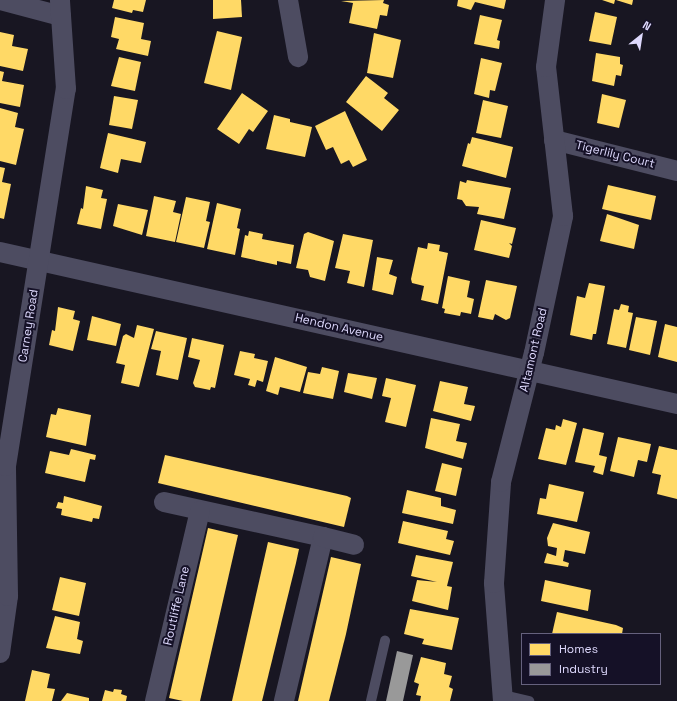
<!DOCTYPE html>
<style>
body{margin:0}
#map{position:relative;width:677px;height:701px;overflow:hidden;background:#181622;font-family:"Space Grotesk",sans-serif}
div>[style]{position:absolute}
.homes>*{inset:0;background:#ffd966}
.industry>*{inset:0;background:#999}
.lane>*{height:10px;margin:-5px;padding:0 5px;transform-origin:5px;border-radius:5px;background:#4d4c61}
.street>*{height:20px;margin:-10px;padding:0 10px;transform-origin:10px;border-radius:10px;background:#4d4c61}
span{translate:-50% -50%;white-space:nowrap;text-align:center;line-height:1.15;-webkit-text-stroke:4px #151127;paint-order:stroke}
.street-label{font-size:12px;color:#ded9fd}
.legend{position:absolute;left:521px;top:633px;width:140px;height:52px;box-sizing:border-box;background:#151127;border:1px solid #65617d;margin:0;padding:5px 7px;list-style:none;font-size:12px;color:#ded9fd}
.legend li{display:flex;align-items:center;gap:8px;height:20px}
.legend b{width:20px;border:1px solid #65617d}
.north{position:absolute;left:621px;top:16px;width:40px;height:40px;-webkit-text-stroke:3px #151127;paint-order:stroke;rotate:30deg;font-size:11px;font-weight:700;line-height:16px;text-align:center;color:#ded9fd}
.north::after{content:'';display:block;margin:auto;width:14px;height:18px;background:#ded9fd;clip-path:polygon(50% 0,100% 100%,50% 72%,0 100%)}
</style>
<div id="map">
<div class="homes">
<div style="clip-path:polygon(114px 0,146px 0,143px 12px,133px 10px,132px 13px,112px 8px)"></div>
<div style="clip-path:polygon(213px 0,241px 0,242px 17px,213px 19px)"></div>
<div style="clip-path:polygon(384px 0,383px 3px,389px 5px,387px 16px,380px 15px,377px 29px,349px 23px,353px 3px,341px 1px)"></div>
<div style="clip-path:polygon(458px 0,506px 0,504px 9px,475px 2px,471px 10px,457px 6px)"></div>
<div style="clip-path:polygon(602px 0,615px 0,614px 4px)"></div>
<div style="clip-path:polygon(616px 0,633px 0,632px 5px)"></div>
<div style="clip-path:polygon(595px 12px,617px 17px,611px 45px,589px 41px)"></div>
<div style="clip-path:polygon(480px 15px,502px 20px,497px 40px,500px 41px,499px 49px,474px 44px)"></div>
<div style="clip-path:polygon(115px 17px,144px 23px,141px 39px,151px 41px,148px 56px,116px 49px,119px 39px,111px 37px)"></div>
<div style="clip-path:polygon(217px 31px,242px 37px,231px 90px,204px 83px)"></div>
<div style="clip-path:polygon(0 32px,14px 35px,12px 46px,28px 49px,23px 71px,0 66px)"></div>
<div style="clip-path:polygon(374px 33px,401px 40px,393px 78px,367px 73px)"></div>
<div style="clip-path:polygon(596px 53px,620px 57px,620px 64px,623px 65px,621px 76px,616px 75px,614px 86px,592px 81px)"></div>
<div style="clip-path:polygon(119px 57px,141px 62px,135px 91px,111px 86px)"></div>
<div style="clip-path:polygon(481px 58px,502px 63px,495px 91px,490px 90px,489px 98px,474px 94px)"></div>
<div style="clip-path:polygon(0 71px,4px 72px,2px 81px,24px 85px,20px 107px,0 103px)"></div>
<div style="clip-path:polygon(366px 76px,388px 93px,384px 98px,399px 110px,382px 131px,346px 102px)"></div>
<div style="clip-path:polygon(242px 93px,268px 111px,253px 132px,249px 129px,239px 144px,217px 129px)"></div>
<div style="clip-path:polygon(602px 94px,626px 100px,619px 128px,597px 123px)"></div>
<div style="clip-path:polygon(114px 96px,138px 100px,132px 129px,109px 125px)"></div>
<div style="clip-path:polygon(483px 100px,508px 106px,501px 138px,476px 133px)"></div>
<div style="clip-path:polygon(0 108px,18px 113px,15px 127px,24px 129px,16px 165px,0 161px)"></div>
<div style="clip-path:polygon(345px 111px,367px 160px,353px 167px,349px 160px,341px 164px,333px 147px,326px 150px,315px 126px)"></div>
<div style="clip-path:polygon(274px 115px,290px 119px,290px 122px,312px 127px,305px 157px,266px 149px)"></div>
<div style="clip-path:polygon(108px 133px,146px 142px,141px 163px,121px 159px,118px 173px,100px 168px)"></div>
<div style="clip-path:polygon(472px 137px,513px 147px,506px 178px,462px 166px,468px 143px,470px 144px)"></div>
<div style="clip-path:polygon(0 167px,5px 168px,2px 182px,11px 184px,4px 219px,0 218px)"></div>
<div style="clip-path:polygon(467px 180px,511px 188px,504px 219px,477px 214px,479px 207px,466px 206px,462px 200px,457px 199px,460px 181px,466px 183px)"></div>
<div style="clip-path:polygon(608px 185px,656px 196px,651px 220px,602px 209px)"></div>
<div style="clip-path:polygon(86px 186px,103px 190px,101px 198px,107px 199px,101px 229px,77px 224px,81px 208px,83px 209px)"></div>
<div style="clip-path:polygon(154px 196px,176px 201px,173px 212px,181px 214px,175px 242px,146px 236px)"></div>
<div style="clip-path:polygon(186px 197px,210px 202px,206px 221px,210px 222px,204px 248px,176px 242px)"></div>
<div style="clip-path:polygon(217px 203px,241px 209px,237px 228px,240px 229px,235px 255px,207px 249px)"></div>
<div style="clip-path:polygon(118px 204px,148px 210px,142px 235px,113px 226px)"></div>
<div style="clip-path:polygon(607px 214px,639px 225px,634px 249px,600px 241px)"></div>
<div style="clip-path:polygon(481px 220px,516px 228px,512px 244px,509px 243px,512px 246px,509px 258px,474px 250px)"></div>
<div style="clip-path:polygon(249px 231px,263px 234px,262px 239px,294px 245px,291px 264px,277px 261px,277px 265px,241px 257px,245px 235px,248px 236px)"></div>
<div style="clip-path:polygon(308px 232px,334px 241px,325px 281px,310px 277px,308px 270px,296px 268px,304px 234px)"></div>
<div style="clip-path:polygon(343px 234px,373px 240px,364px 287px,347px 283px,350px 271px,335px 268px)"></div>
<div style="clip-path:polygon(428px 243px,440px 245px,439px 251px,448px 253px,438px 304px,421px 300px,424px 286px,412px 283px,411px 279px,418px 247px,427px 249px)"></div>
<div style="clip-path:polygon(377px 257px,393px 260px,389px 274px,397px 277px,393px 295px,372px 290px)"></div>
<div style="clip-path:polygon(448px 276px,470px 281px,467px 297px,474px 299px,471px 314px,461px 312px,460px 316px,444px 313px,445px 309px,442px 308px)"></div>
<div style="clip-path:polygon(486px 280px,517px 286px,510px 318px,506px 320px,495px 314px,493px 320px,478px 317px)"></div>
<div style="clip-path:polygon(589px 283px,605px 286px,596px 334px,593px 334px,592px 340px,570px 335px,577px 296px,585px 298px)"></div>
<div style="clip-path:polygon(621px 304px,629px 306px,628px 312px,633px 313px,626px 348px,607px 344px,614px 309px,619px 310px)"></div>
<div style="clip-path:polygon(58px 307px,75px 311px,73px 319px,80px 321px,73px 351px,49px 345px,52px 330px,55px 331px)"></div>
<div style="clip-path:polygon(92px 316px,121px 324px,116px 346px,87px 340px)"></div>
<div style="clip-path:polygon(636px 317px,657px 321px,650px 355px,629px 350px)"></div>
<div style="clip-path:polygon(665px 324px,677px 327px,677px 362px,658px 357px)"></div>
<div style="clip-path:polygon(137px 325px,154px 329px,139px 387px,121px 383px,125px 365px,116px 363px,123px 336px,126px 334px,134px 338px)"></div>
<div style="clip-path:polygon(156px 331px,187px 338px,178px 380px,156px 375px,161px 351px,151px 349px)"></div>
<div style="clip-path:polygon(192px 338px,224px 345px,215px 388px,211px 387px,210px 390px,195px 387px,193px 383px,200px 360px,188px 357px)"></div>
<div style="clip-path:polygon(240px 351px,255px 354px,254px 358px,268px 361px,263px 382px,257px 380px,255px 387px,248px 385px,250px 379px,234px 375px)"></div>
<div style="clip-path:polygon(275px 357px,307px 367px,300px 392px,280px 387px,278px 395px,266px 391px)"></div>
<div style="clip-path:polygon(322px 367px,339px 371px,333px 399px,303px 393px,308px 372px,320px 374px)"></div>
<div style="clip-path:polygon(348px 373px,377px 378px,372px 399px,344px 392px)"></div>
<div style="clip-path:polygon(386px 378px,416px 385px,406px 427px,385px 422px,391px 398px,382px 396px)"></div>
<div style="clip-path:polygon(440px 381px,468px 387px,464px 404px,475px 406px,471px 421px,433px 411px)"></div>
<div style="clip-path:polygon(58px 408px,91px 415px,86px 446px,46px 437px,51px 414px,56px 415px)"></div>
<div style="clip-path:polygon(431px 418px,460px 424px,456px 441px,467px 443px,463px 459px,425px 448px)"></div>
<div style="clip-path:polygon(563px 419px,577px 423px,566px 465px,538px 459px,546px 428px,555px 430px,556px 425px,561px 427px)"></div>
<div style="clip-path:polygon(583px 428px,604px 433px,599px 455px,607px 457px,603px 475px,593px 472px,595px 466px,575px 462px)"></div>
<div style="clip-path:polygon(618px 437px,651px 444px,647px 462px,638px 460px,634px 477px,610px 471px)"></div>
<div style="clip-path:polygon(659px 446px,677px 450px,677px 499px,657px 494px,661px 475px,652px 473px)"></div>
<div style="clip-path:polygon(71px 449px,96px 455px,95px 460px,90px 459px,85px 482px,45px 473px,50px 451px,69px 455px)"></div>
<div style="clip-path:polygon(165px 455px,347px 496px,351px 498px,344px 527px,158px 483px)"></div>
<div style="clip-path:polygon(442px 463px,462px 468px,456px 496px,435px 491px)"></div>
<div style="clip-path:polygon(549px 484px,584px 492px,577px 522px,537px 514px,540px 498px,546px 499px)"></div>
<div style="clip-path:polygon(407px 490px,441px 498px,441px 506px,456px 510px,453px 524px,402px 513px)"></div>
<div style="clip-path:polygon(64px 496px,102px 506px,99px 519px,93px 518px,92px 522px,61px 515px,62px 509px,56px 508px,58px 502px,63px 503px)"></div>
<div style="clip-path:polygon(403px 521px,448px 531px,446px 539px,454px 541px,450px 555px,398px 543px)"></div>
<div style="clip-path:polygon(553px 523px,590px 532px,585px 554px,565px 550px,563px 561px,569px 563px,568px 567px,544px 563px,547px 553px,556px 556px,557px 548px,548px 546px,547px 538px)"></div>
<div style="clip-path:polygon(208px 528px,238px 535px,200px 701px,183px 701px,169px 698px)"></div>
<div style="clip-path:polygon(268px 542px,299px 549px,296px 563px,262px 701px,232px 701px)"></div>
<div style="clip-path:polygon(416px 555px,453px 562px,447px 586px,452px 587px,448px 610px,412px 601px,417px 580px,437px 582px,411px 576px)"></div>
<div style="clip-path:polygon(331px 557px,361px 564px,346px 634px,329px 701px,298px 701px)"></div>
<div style="clip-path:polygon(60px 577px,86px 583px,79px 616px,52px 610px)"></div>
<div style="clip-path:polygon(545px 580px,591px 590px,588px 611px,541px 601px)"></div>
<div style="clip-path:polygon(410px 609px,459px 618px,452px 650px,422px 644px,424px 639px,404px 634px)"></div>
<div style="clip-path:polygon(557px 612px,616px 625px,623px 628px,622px 634px,552px 634px)"></div>
<div style="clip-path:polygon(55px 616px,80px 622px,77px 639px,83px 641px,80px 654px,46px 648px)"></div>
<div style="clip-path:polygon(421px 657px,446px 663px,444px 674px,452px 676px,449px 687px,453px 689px,450px 701px,420px 701px,421px 696px,416px 695px,419px 684px,414px 682px)"></div>
<div style="clip-path:polygon(32px 670px,50px 674px,47px 688px,55px 689px,52px 701px,25px 701px)"></div>
<div style="clip-path:polygon(114px 689px,122px 690px,121px 694px,127px 696px,126px 701px,102px 701px,105px 690px,113px 692px)"></div>
<div style="clip-path:polygon(67px 693px,89px 698px,89px 701px,61px 701px)"></div>
</div>
<div class="industry">
<div style="clip-path:polygon(397px 651px,413px 655px,403px 701px,386px 701px)"></div>
</div>
<div class="lane">
<div style="left:503px;top:695px;width:27px;rotate:13deg"></div>
<div style="left:371px;top:701px;width:62px;rotate:-76.9deg"></div>
</div>
<div class="street">
<div style="left:0;top:0;width:63px;rotate:14.7deg"></div>
<div style="left:288px;top:0;width:58px;rotate:80deg"></div>
<div style="left:554px;top:140px;width:127px;rotate:14.1deg"></div>
<div style="left:0;top:252px;width:694px;rotate:12.65deg"></div>
<div style="left:164px;top:502px;width:163px;rotate:12.4deg"></div>
<div style="left:323px;top:537px;width:169px;rotate:103.4deg"></div>
<div style="left:323px;top:537px;width:32px;rotate:14deg"></div>
<div style="left:0;top:653px;width:58px;rotate:-82deg"></div>
<div style="left:8px;top:596px;width:130px;rotate:-90.9deg"></div>
<div style="left:6px;top:466px;width:382px;rotate:-81deg"></div>
<div style="left:66px;top:89px;width:89px;rotate:-93.9deg"></div>
<div style="left:155px;top:701px;width:195px;rotate:-76.7deg"></div>
<div style="left:503px;top:701px;width:118px;rotate:-94.4deg"></div>
<div style="left:494px;top:583px;width:101px;rotate:-86deg"></div>
<div style="left:501px;top:482px;width:133px;rotate:-75.7deg"></div>
<div style="left:534px;top:353px;width:140px;rotate:-78deg"></div>
<div style="left:563px;top:216px;width:150px;rotate:-96.5deg"></div>
<div style="left:546px;top:67px;width:68px;rotate:-82.3deg"></div>
</div>
<div class="street-label">
<span style="left:615px;top:155px;rotate:14deg">Tigerlily Court</span>
<span style="left:29px;top:326px;rotate:-81deg">Carney Road</span>
<span style="left:339px;top:328px;rotate:13deg">Hendon Avenue</span>
<span style="left:534px;top:350px;rotate:-77deg">Altamont Road</span>
<span style="left:177px;top:606px;rotate:-77deg">Routliffe Lane</span>
</div>
<ul class="legend">
<li><b style="height:11px;background:#ffd966"></b>Homes</li>
<li><b style="height:11px;background:#999"></b>Industry</li>
</ul>
<div class="north">N</div>
</div>
